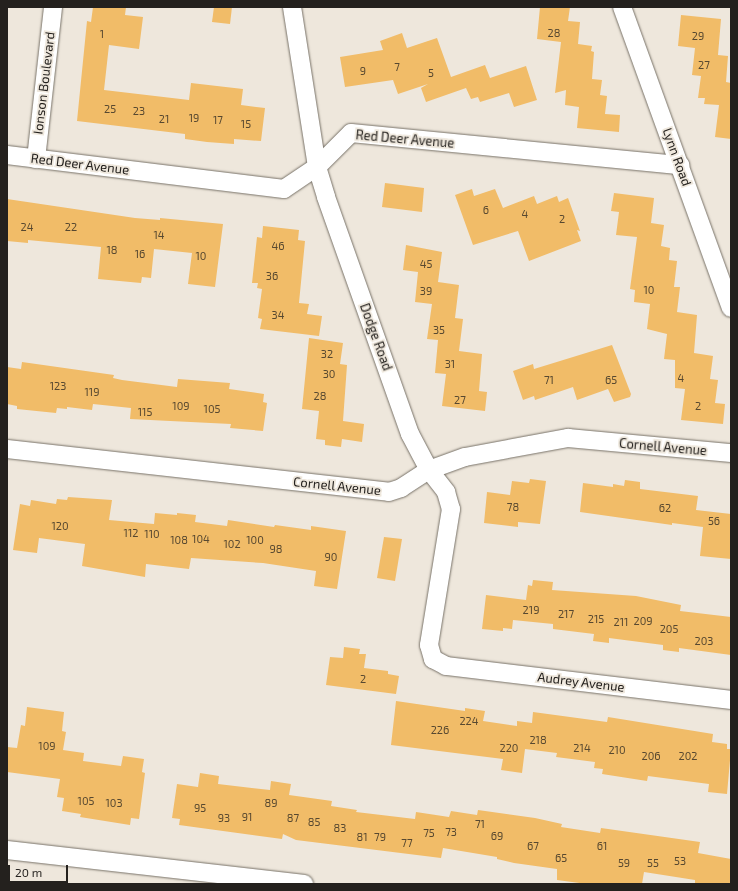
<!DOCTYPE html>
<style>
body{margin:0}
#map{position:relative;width:738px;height:891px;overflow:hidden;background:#eee7dc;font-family:"Exo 2",sans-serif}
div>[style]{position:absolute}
.building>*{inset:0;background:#f1bc68}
.roads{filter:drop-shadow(0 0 1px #787268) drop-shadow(0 0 1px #787268)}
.minor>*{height:18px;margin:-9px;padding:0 9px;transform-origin:9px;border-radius:9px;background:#fff}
span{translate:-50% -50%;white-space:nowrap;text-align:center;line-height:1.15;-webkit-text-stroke:3.5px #eee7dc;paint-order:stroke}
.number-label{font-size:11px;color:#574830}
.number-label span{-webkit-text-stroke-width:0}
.street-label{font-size:13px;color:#24211e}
.frame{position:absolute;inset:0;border:8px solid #24211e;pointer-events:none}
.scale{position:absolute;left:8px;top:865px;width:60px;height:18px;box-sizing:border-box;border:2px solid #24211e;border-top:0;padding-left:5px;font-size:12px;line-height:14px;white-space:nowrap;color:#24211e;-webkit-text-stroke:3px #eee7dc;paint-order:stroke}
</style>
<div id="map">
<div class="building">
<div style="clip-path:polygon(93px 7px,126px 7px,125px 15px,143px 17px,139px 49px,109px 45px,104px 90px,189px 100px,191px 83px,243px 89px,241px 105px,265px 108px,261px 141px,234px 139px,234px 144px,207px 142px,185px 139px,185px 134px,77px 121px,87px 21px,91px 22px)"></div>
<div style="clip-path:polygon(214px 7px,232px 7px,230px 24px,212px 22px)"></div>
<div style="clip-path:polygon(540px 7px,570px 7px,568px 21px,580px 22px,578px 44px,592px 46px,591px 51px,594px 52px,592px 79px,602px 80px,600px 95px,607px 96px,605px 114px,620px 115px,619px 132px,577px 128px,579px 107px,565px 105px,566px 90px,555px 93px,561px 42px,537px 39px)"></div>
<div style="clip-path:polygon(681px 15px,721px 19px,718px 55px,728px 56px,726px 82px,731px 83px,731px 139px,715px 137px,719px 105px,704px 104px,705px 98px,698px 98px,701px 76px,692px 75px,695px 48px,678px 46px)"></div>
<div style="clip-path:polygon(402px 33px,407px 48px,437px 38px,451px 77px,485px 65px,490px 78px,526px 66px,537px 100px,514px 107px,509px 93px,480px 102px,478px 97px,471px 99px,466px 88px,426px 102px,421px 88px,428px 84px,398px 94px,393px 80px,345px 87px,340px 57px,383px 50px,380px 41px)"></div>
<div style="clip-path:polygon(385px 183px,424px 188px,422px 212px,382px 207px)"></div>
<div style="clip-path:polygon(472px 189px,474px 196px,495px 189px,503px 208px,534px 196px,537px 204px,557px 196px,559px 202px,568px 198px,580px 231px,577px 230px,581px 241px,529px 261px,518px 231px,473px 245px,455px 195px)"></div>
<div style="clip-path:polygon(614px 193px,654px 198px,651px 223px,664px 225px,661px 246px,670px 248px,669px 260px,677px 261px,674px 287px,680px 287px,677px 312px,697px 315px,694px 353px,713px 356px,710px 379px,718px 380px,715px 403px,725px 404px,723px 424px,681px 420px,685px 389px,675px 388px,675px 360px,664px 359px,667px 334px,647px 329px,650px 304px,634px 302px,635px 290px,630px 289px,637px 237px,616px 235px,619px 212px,611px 211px)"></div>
<div style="clip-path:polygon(7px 199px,135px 218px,160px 220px,160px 218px,223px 224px,215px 287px,188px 284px,192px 253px,154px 249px,151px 278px,142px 277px,141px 283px,98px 279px,101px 247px,28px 240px,28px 243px,7px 241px)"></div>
<div style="clip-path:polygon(263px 226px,299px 230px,298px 240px,305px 241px,299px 303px,309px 304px,307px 314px,322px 316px,319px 336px,260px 329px,262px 319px,258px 318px,262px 289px,257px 288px,258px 283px,252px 283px,257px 237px,262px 238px)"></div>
<div style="clip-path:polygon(406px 245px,442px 252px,438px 282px,459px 285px,455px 318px,463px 319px,459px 351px,482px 354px,479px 391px,487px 392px,485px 411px,442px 406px,446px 374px,435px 373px,438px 340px,427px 339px,432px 304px,415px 302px,418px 272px,403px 270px)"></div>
<div style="clip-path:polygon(309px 338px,343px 343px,340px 364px,347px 365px,343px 421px,364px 424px,362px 442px,342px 439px,341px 447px,325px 445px,325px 440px,316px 439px,319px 411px,302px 409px)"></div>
<div style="clip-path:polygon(612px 345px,631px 394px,630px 397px,614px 402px,608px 389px,577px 400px,573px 387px,535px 400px,534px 396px,523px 400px,513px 371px,533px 364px,534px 369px)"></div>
<div style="clip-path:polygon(22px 362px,114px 375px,113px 378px,122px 380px,177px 387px,178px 379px,230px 383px,229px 389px,264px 394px,263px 402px,267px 403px,263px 431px,230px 428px,231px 424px,130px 419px,131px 408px,93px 404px,92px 410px,67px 407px,67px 409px,57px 408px,56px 413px,17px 409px,17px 406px,7px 404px,7px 367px,21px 369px)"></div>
<div style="clip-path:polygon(530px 479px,546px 481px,540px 524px,518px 522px,518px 527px,484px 523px,487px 492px,510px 495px,512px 481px,529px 483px)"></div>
<div style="clip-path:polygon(625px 480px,640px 482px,640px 489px,698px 496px,696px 510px,731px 514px,731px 559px,700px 556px,703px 527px,672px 523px,672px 525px,580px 512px,583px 483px,613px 487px,613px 484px,624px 486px)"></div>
<div style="clip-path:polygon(68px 497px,112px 500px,109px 520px,154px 524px,155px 513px,177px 515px,177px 513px,196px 515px,195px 522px,227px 526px,228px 520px,274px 527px,275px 525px,311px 530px,311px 526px,346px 531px,337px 589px,314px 586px,316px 571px,263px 563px,191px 558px,189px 569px,146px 564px,145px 577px,82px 566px,85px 544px,39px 538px,37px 553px,13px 550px,20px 504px,30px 506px,31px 500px,56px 504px,57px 499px,67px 500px)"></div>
<div style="clip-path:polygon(384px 537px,402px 539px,395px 581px,377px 578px)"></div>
<div style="clip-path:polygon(533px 580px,553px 582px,552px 590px,636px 596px,681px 605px,680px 611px,731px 617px,731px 655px,679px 648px,679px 652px,663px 650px,663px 645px,609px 638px,609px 643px,593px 641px,594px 634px,553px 629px,553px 624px,513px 620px,512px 629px,503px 628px,503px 631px,482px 629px,486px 595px,526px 600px,528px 585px,532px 586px)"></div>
<div style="clip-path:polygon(344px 647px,360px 649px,359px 654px,366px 654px,364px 668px,388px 671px,388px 674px,399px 676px,396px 694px,326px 685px,330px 657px,343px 658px)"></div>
<div style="clip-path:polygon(396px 701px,465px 711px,465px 708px,485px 711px,483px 721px,517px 726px,517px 721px,532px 723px,533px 712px,607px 722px,608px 717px,713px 734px,712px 742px,727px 744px,727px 749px,731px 749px,727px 794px,708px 792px,709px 784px,648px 776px,647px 781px,602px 774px,603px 769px,594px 768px,595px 762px,556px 757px,557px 753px,525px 749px,522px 773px,501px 770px,503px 759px,391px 745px)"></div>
<div style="clip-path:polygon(27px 707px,64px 712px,62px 731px,66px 732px,63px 750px,84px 753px,83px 761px,121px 766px,123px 756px,144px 759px,142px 772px,145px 773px,139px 819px,131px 818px,130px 825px,80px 817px,81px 814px,62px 811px,64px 798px,57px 797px,60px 779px,7px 772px,7px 747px,17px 748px,21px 725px,25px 726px)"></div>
<div style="clip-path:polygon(200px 773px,219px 776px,218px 784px,270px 790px,271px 781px,291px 784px,289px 795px,332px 801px,331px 806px,357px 810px,356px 812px,415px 819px,416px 812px,449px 817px,451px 811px,477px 815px,478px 810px,535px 818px,562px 824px,561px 827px,600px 833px,601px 828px,700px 842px,698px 853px,731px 859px,731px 884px,695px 884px,695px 880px,644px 872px,642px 884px,587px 884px,557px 880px,557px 869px,514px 863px,497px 859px,497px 857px,443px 848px,441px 858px,296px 840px,283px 834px,282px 839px,179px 825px,180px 819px,172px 818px,177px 784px,198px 787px)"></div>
</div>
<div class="roads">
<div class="minor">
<div style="left:292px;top:7px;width:162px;rotate:81.1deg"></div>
<div style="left:317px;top:167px;width:31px;rotate:73deg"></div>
<div style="left:326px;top:197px;width:251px;rotate:70.5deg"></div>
<div style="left:410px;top:434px;width:41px;rotate:62.2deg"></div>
<div style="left:429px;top:470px;width:28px;rotate:52deg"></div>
<div style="left:446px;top:492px;width:18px;rotate:74deg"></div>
<div style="left:451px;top:509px;width:138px;rotate:99.2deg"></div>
<div style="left:429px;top:645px;width:15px;rotate:74deg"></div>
<div style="left:433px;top:659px;width:15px;rotate:28deg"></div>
<div style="left:446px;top:666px;width:287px;rotate:6.8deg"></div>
<div style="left:622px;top:7px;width:320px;rotate:70.1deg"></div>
<div style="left:7px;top:155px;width:279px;rotate:7deg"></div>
<div style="left:284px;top:189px;width:40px;rotate:-34deg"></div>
<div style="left:317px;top:167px;width:48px;rotate:-45deg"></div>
<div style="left:351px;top:133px;width:331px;rotate:5.6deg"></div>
<div style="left:36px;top:159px;width:153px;rotate:-83.6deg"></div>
<div style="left:7px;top:449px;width:384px;rotate:6.4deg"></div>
<div style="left:389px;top:492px;width:13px;rotate:-18deg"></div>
<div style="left:401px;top:488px;width:33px;rotate:-33deg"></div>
<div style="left:429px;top:470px;width:38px;rotate:-20deg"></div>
<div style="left:465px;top:457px;width:105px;rotate:-10.5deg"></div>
<div style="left:568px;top:438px;width:164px;rotate:5.3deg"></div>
<div style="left:7px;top:850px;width:299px;rotate:6.5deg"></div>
</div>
</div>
<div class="number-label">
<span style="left:554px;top:33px">28</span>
<span style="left:102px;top:34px">1</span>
<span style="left:698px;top:36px">29</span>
<span style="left:704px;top:65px">27</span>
<span style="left:397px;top:67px">7</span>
<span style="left:363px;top:71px">9</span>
<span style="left:431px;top:73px">5</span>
<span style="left:110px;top:109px">25</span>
<span style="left:139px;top:111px">23</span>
<span style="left:194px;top:118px">19</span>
<span style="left:164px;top:119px">21</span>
<span style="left:218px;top:120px">17</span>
<span style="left:246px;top:124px">15</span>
<span style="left:486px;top:210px">6</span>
<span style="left:525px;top:214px">4</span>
<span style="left:562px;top:219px">2</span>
<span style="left:27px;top:227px">24</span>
<span style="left:71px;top:227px">22</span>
<span style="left:159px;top:235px">14</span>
<span style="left:278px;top:246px">46</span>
<span style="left:112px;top:250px">18</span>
<span style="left:140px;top:254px">16</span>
<span style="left:201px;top:256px">10</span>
<span style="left:426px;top:264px">45</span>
<span style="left:272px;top:276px">36</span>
<span style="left:649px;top:290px">10</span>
<span style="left:426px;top:291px">39</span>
<span style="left:278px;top:315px">34</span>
<span style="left:439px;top:330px">35</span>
<span style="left:327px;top:354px">32</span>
<span style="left:450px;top:364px">31</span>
<span style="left:329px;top:374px">30</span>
<span style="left:681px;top:378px">4</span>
<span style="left:549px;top:380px">71</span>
<span style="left:611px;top:380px">65</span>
<span style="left:58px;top:386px">123</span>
<span style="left:92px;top:392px">119</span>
<span style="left:320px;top:396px">28</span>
<span style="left:460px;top:400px">27</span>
<span style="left:181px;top:406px">109</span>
<span style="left:698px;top:406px">2</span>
<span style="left:212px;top:409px">105</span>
<span style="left:145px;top:412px">115</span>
<span style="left:513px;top:507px">78</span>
<span style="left:665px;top:508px">62</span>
<span style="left:714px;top:521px">56</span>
<span style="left:60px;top:526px">120</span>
<span style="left:131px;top:533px">112</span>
<span style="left:152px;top:534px">110</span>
<span style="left:201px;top:539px">104</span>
<span style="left:179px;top:540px">108</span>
<span style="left:255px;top:540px">100</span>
<span style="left:232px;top:544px">102</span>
<span style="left:276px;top:549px">98</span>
<span style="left:331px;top:557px">90</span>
<span style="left:531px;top:610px">219</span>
<span style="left:566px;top:614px">217</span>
<span style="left:596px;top:619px">215</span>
<span style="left:643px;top:621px">209</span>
<span style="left:621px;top:622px">211</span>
<span style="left:669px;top:629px">205</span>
<span style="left:704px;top:641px">203</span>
<span style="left:363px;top:679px">2</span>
<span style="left:469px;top:721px">224</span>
<span style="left:440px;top:730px">226</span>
<span style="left:538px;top:740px">218</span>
<span style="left:47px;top:746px">109</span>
<span style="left:509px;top:748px">220</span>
<span style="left:582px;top:748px">214</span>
<span style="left:617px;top:750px">210</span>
<span style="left:651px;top:756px">206</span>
<span style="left:688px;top:756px">202</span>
<span style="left:86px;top:801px">105</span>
<span style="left:114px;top:803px">103</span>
<span style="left:271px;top:803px">89</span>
<span style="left:200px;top:808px">95</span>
<span style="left:247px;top:817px">91</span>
<span style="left:224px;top:818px">93</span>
<span style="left:293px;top:818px">87</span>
<span style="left:314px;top:822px">85</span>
<span style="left:480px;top:824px">71</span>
<span style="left:340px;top:828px">83</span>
<span style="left:451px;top:832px">73</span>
<span style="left:429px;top:833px">75</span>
<span style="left:497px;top:836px">69</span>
<span style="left:362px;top:837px">81</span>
<span style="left:380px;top:837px">79</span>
<span style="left:407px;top:843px">77</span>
<span style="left:533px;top:846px">67</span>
<span style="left:602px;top:846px">61</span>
<span style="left:561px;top:858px">65</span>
<span style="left:680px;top:861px">53</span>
<span style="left:624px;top:863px">59</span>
<span style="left:653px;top:863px">55</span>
</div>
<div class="street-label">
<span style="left:44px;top:83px;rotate:-83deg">Ionson Boulevard</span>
<span style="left:405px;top:139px;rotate:5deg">Red Deer Avenue</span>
<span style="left:677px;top:157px;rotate:70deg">Lynn Road</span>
<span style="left:80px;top:164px;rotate:7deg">Red Deer Avenue</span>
<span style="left:376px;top:337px;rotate:70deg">Dodge Road</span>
<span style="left:663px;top:447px;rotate:5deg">Cornell Avenue</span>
<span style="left:337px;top:486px;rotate:6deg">Cornell Avenue</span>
<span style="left:581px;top:682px;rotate:7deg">Audrey Avenue</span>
</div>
<div class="frame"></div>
<div class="scale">20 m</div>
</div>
